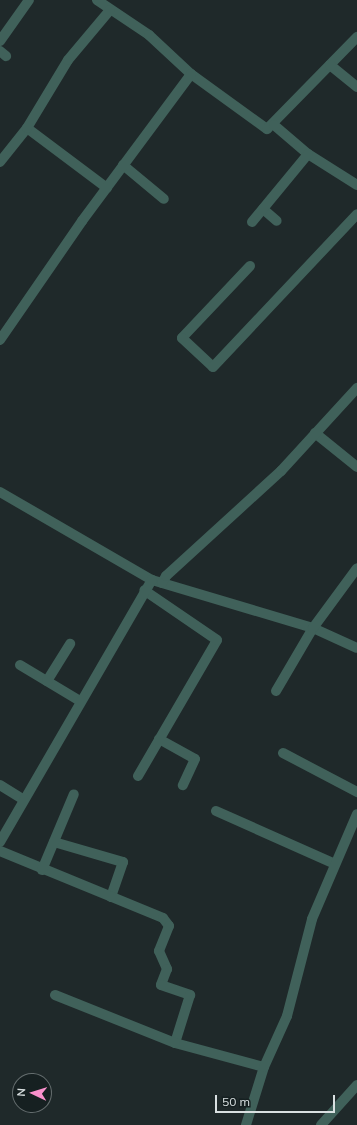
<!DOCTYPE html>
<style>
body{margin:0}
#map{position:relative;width:357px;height:1125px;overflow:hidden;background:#1f292a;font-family:Mulish,sans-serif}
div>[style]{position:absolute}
.minor>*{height:10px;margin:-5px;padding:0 5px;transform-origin:5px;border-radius:5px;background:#40615a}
span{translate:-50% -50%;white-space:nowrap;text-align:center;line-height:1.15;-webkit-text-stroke:4px #162021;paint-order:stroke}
.north{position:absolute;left:12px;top:1073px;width:40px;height:40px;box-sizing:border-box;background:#162021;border:1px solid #646d6e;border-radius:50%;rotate:274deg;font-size:11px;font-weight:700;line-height:16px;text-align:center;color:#d9e0e1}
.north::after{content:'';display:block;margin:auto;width:14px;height:18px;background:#f890cb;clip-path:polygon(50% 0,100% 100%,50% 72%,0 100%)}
.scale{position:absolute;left:215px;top:1095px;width:120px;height:18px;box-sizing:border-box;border:2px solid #d9e0e1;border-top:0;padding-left:5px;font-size:12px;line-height:14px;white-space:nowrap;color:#d9e0e1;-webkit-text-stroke:3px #162021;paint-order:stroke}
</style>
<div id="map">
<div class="minor">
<div style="left:97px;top:0;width:63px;rotate:33.9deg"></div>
<div style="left:149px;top:35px;width:57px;rotate:42.9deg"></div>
<div style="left:191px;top:74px;width:94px;rotate:35.9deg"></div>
<div style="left:267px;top:129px;width:129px;rotate:-45.6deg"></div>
<div style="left:0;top:41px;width:50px;rotate:-54.7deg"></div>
<div style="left:0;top:51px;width:8px;rotate:40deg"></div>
<div style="left:330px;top:65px;width:35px;rotate:39deg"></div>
<div style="left:274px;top:125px;width:45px;rotate:40.5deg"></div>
<div style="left:308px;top:154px;width:58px;rotate:32.3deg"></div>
<div style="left:27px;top:128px;width:100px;rotate:36.9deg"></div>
<div style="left:0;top:162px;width:43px;rotate:-51.5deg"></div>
<div style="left:27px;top:128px;width:79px;rotate:-58.9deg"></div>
<div style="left:68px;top:60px;width:65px;rotate:-50deg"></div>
<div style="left:123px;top:165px;width:53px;rotate:39.7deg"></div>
<div style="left:263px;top:209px;width:18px;rotate:41deg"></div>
<div style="left:252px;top:222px;width:88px;rotate:-50.5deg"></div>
<div style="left:250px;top:266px;width:99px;rotate:133.4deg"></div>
<div style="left:182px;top:338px;width:42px;rotate:43.1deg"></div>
<div style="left:213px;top:367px;width:210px;rotate:-46.7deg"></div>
<div style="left:0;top:340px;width:145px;rotate:-55.4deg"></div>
<div style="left:82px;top:221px;width:183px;rotate:-53.4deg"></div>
<div style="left:315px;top:433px;width:54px;rotate:39deg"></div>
<div style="left:0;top:492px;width:176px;rotate:30.1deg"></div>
<div style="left:152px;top:580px;width:168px;rotate:16.6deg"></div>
<div style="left:313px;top:628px;width:48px;rotate:24.4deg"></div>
<div style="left:162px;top:583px;width:8px;rotate:-60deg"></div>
<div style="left:166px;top:576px;width:156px;rotate:-42.4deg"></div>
<div style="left:281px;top:471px;width:113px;rotate:-47.5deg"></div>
<div style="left:20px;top:665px;width:70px;rotate:31deg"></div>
<div style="left:47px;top:681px;width:44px;rotate:-58.1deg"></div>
<div style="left:276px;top:691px;width:73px;rotate:-59.6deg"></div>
<div style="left:313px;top:628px;width:74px;rotate:-53.7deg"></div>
<div style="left:159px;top:739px;width:41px;rotate:29.1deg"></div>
<div style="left:195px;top:759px;width:29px;rotate:115deg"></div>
<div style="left:283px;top:753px;width:84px;rotate:27.8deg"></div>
<div style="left:138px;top:776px;width:157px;rotate:-59.8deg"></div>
<div style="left:217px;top:640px;width:88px;rotate:-145.6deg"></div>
<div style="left:0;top:785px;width:28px;rotate:32deg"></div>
<div style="left:216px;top:811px;width:130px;rotate:24deg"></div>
<div style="left:0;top:842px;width:303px;rotate:-59.9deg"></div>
<div style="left:54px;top:842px;width:72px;rotate:16.2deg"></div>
<div style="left:123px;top:862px;width:37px;rotate:109deg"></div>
<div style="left:0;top:851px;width:176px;rotate:22.3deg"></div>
<div style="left:163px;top:918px;width:10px;rotate:53deg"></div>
<div style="left:169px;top:926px;width:27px;rotate:112deg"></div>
<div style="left:159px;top:951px;width:20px;rotate:66deg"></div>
<div style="left:167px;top:969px;width:17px;rotate:111deg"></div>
<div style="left:161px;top:985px;width:31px;rotate:19deg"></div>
<div style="left:190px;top:995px;width:50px;rotate:107.4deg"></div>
<div style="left:175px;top:1043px;width:92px;rotate:15.1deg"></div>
<div style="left:42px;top:870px;width:82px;rotate:-67.2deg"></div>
<div style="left:55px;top:995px;width:129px;rotate:21.8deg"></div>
<div style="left:246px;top:1125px;width:61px;rotate:-72.8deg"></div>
<div style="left:264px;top:1067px;width:56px;rotate:-65.7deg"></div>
<div style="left:287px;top:1016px;width:100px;rotate:-75.5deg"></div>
<div style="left:312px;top:919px;width:114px;rotate:-66.8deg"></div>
<div style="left:321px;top:1125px;width:54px;rotate:-48deg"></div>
</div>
<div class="north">N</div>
<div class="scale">50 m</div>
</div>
